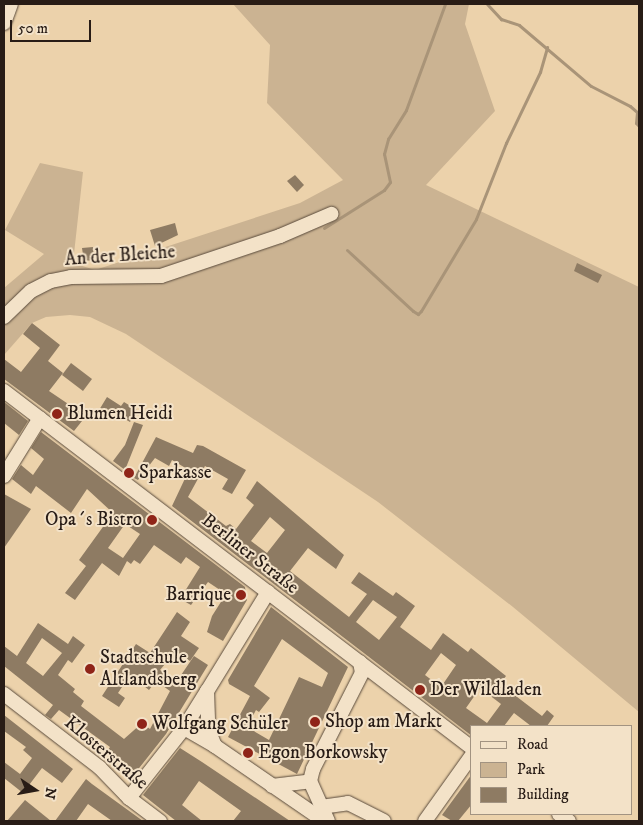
<!DOCTYPE html>
<meta charset="utf-8">
<style>
body{margin:0}
#map{position:relative;width:643px;height:825px;overflow:hidden;background:#ecd2ab;font-family:"IM FELL DW Pica",serif}
div>[style]{position:absolute}
.green>*{inset:0;background:#cbb392}
.stream>*{height:3px;margin:-1.5px;padding:0 1.5px;transform-origin:1.5px;border-radius:1.5px;background:#a99478}
.building>*{inset:0;background:#8e7b63}
.roads{filter:drop-shadow(0 0 1px #594a3b) drop-shadow(0 0 1px #594a3b)}
.minor>*{height:14px;margin:-7px;padding:0 7px;transform-origin:7px;border-radius:7px;background:#f3e2c8}
.dots>*{width:14px;height:14px;translate:-50% -50%;box-sizing:border-box;border:2px solid #f3e2c8;border-radius:50%}
span{translate:-50% -50%;white-space:nowrap;text-align:center;line-height:1.15;-webkit-text-stroke:4px #f3e2c8;paint-order:stroke}
.street-label{font-size:19px;color:#281c16}
.poi-label{font-size:19px;color:#281c16}
.left{translate:0 -50%;text-align:left}
.right{translate:-100% -50%;text-align:right}
.frame{position:absolute;inset:0;border:5px solid #281c16;pointer-events:none}
.legend{position:absolute;left:470px;top:725px;width:162px;height:90px;box-sizing:border-box;background:#f3e2c8;border:1px solid #a29381;margin:0;padding:6px 9px;list-style:none;font-size:15px;color:#281c16}
.legend li{display:flex;align-items:center;gap:10px;height:25px}
.legend b{width:25px;border:1px solid #a29381}
.north{position:absolute;left:10px;top:765px;width:50px;height:50px;-webkit-text-stroke:4px #f3e2c8;paint-order:stroke;rotate:102deg;font-size:14px;font-weight:700;line-height:20px;text-align:center;color:#281c16}
.north::after{content:'';display:block;margin:auto;width:18px;height:22px;background:#281c16;clip-path:polygon(50% 0,100% 100%,50% 72%,0 100%)}
.scale{position:absolute;left:10px;top:20px;width:81px;height:22px;box-sizing:border-box;border:2px solid #281c16;border-top:0;padding-left:6px;font-size:15px;line-height:18px;white-space:nowrap;color:#281c16;-webkit-text-stroke:4px #f3e2c8;paint-order:stroke}
</style>
<div id="map">
<div class="green">
<div style="clip-path:polygon(233px 4px,469px 4px,465px 24px,495px 111px,426px 185px,639px 287px,639px 712px,513px 607px,378px 502px,126px 334px,90px 317px,70px 315px,46px 317px,32px 323px,4px 355px,4px 288px,44px 254px,5px 230px,40px 163px,83px 172px,73px 263px,95px 270px,300px 203px,343px 180px,267px 103px,270px 45px)"></div>
</div>
<div class="stream">
<div style="left:487px;top:4px;width:21px;rotate:47deg"></div>
<div style="left:501px;top:19px;width:19px;rotate:18deg"></div>
<div style="left:519px;top:25px;width:94px;rotate:40.3deg"></div>
<div style="left:591px;top:86px;width:44px;rotate:27.1deg"></div>
<div style="left:630px;top:106px;width:9px;rotate:41deg"></div>
<div style="left:637px;top:112px;width:11px;rotate:95deg"></div>
<div style="left:636px;top:123px;width:4px;rotate:45deg"></div>
<div style="left:324px;top:228px;width:71px;rotate:-32.3deg"></div>
<div style="left:384px;top:190px;width:10px;rotate:-53deg"></div>
<div style="left:390px;top:182px;width:29px;rotate:-102deg"></div>
<div style="left:384px;top:154px;width:16px;rotate:-75deg"></div>
<div style="left:388px;top:139px;width:34px;rotate:-58deg"></div>
<div style="left:406px;top:110px;width:113px;rotate:-69.8deg"></div>
<div style="left:347px;top:250px;width:90px;rotate:42.7deg"></div>
<div style="left:413px;top:311px;width:6px;rotate:31deg"></div>
<div style="left:418px;top:314px;width:4px;rotate:-45deg"></div>
<div style="left:421px;top:311px;width:107px;rotate:-59.1deg"></div>
<div style="left:476px;top:219px;width:82px;rotate:-68.5deg"></div>
<div style="left:506px;top:143px;width:79px;rotate:-64.4deg"></div>
<div style="left:540px;top:72px;width:26px;rotate:-74deg"></div>
</div>
<div class="building">
<div style="clip-path:polygon(295px 175px,304px 185px,297px 192px,287px 181px)"></div>
<div style="clip-path:polygon(175px 223px,178px 235px,155px 246px,150px 230px)"></div>
<div style="clip-path:polygon(93px 247px,94px 260px,84px 261px,82px 248px)"></div>
<div style="clip-path:polygon(577px 263px,602px 275px,598px 283px,574px 271px)"></div>
<div style="clip-path:polygon(32px 323px,60px 345px,48px 361px,63px 373px,49px 391px,86px 416px,74px 431px,4px 379px,4px 359px,21px 372px,40px 348px,23px 334px)"></div>
<div style="clip-path:polygon(71px 363px,92px 379px,83px 391px,62px 375px)"></div>
<div style="clip-path:polygon(107px 397px,121px 406px,124px 402px,137px 410px,130px 422px,110px 410px,103px 420px,96px 415px)"></div>
<div style="clip-path:polygon(4px 402px,28px 421px,19px 435px,4px 423px)"></div>
<div style="clip-path:polygon(134px 422px,143px 425px,125px 470px,113px 461px,125px 445px)"></div>
<div style="clip-path:polygon(evenodd,41px 432px,245px 587px,247px 600px,223px 641px,207px 632px,212px 616px,226px 594px,208px 582px,191px 605px,180px 599px,200px 567px,186px 557px,181px 564px,154px 545px,140px 564px,134px 560px,131px 564px,127px 561px,119px 576px,102px 563px,75px 600px,65px 593px,86px 566px,79px 560px,113px 513px,87px 489px,71px 513px,36px 486px,31px 494px,12px 479px,21px 465px,33px 475px,44px 459px,31px 448px,41px 432px,125px 524px,140px 534px,123px 558px,108px 548px,125px 524px)"></div>
<div style="clip-path:polygon(evenodd,156px 437px,193px 453px,197px 445px,203px 446px,246px 470px,232px 494px,222px 489px,228px 479px,205px 466px,188px 497px,226px 526px,230px 524px,236px 529px,254px 505px,246px 498px,257px 481px,344px 555px,336px 569px,308px 548px,290px 571px,349px 617px,367px 594px,351px 583px,359px 572px,393px 596px,396px 592px,415px 606px,400px 627px,431px 650px,443px 633px,468px 652px,471px 648px,506px 676px,500px 684px,542px 716px,547px 710px,554px 716px,547px 726px,531px 726px,514px 713px,504px 726px,472px 726px,472px 736px,172px 506px,189px 470px,172px 460px,169px 466px,155px 458px,138px 480px,134px 478px,156px 437px,270px 517px,285px 530px,267px 553px,251px 541px,270px 517px,156px 437px,373px 600px,397px 617px,379px 640px,356px 622px,373px 600px,156px 437px,441px 653px,456px 665px,441px 687px,425px 675px,441px 653px,156px 437px,480px 688px,501px 704px,487px 723px,466px 708px,480px 688px)"></div>
<div style="clip-path:polygon(4px 494px,31px 509px,4px 548px)"></div>
<div style="clip-path:polygon(evenodd,271px 607px,348px 667px,297px 774px,228px 737px,250px 696px,229px 684px,228px 680px,271px 607px,282px 639px,328px 673px,322px 687px,299px 677px,269px 740px,247px 727px,256px 710px,259px 712px,270px 698px,254px 686px,282px 639px)"></div>
<div style="clip-path:polygon(evenodd,177px 612px,190px 622px,181px 636px,199px 648px,190px 661px,176px 651px,160px 670px,177px 681px,194px 656px,208px 665px,166px 734px,136px 772px,108px 750px,110px 747px,59px 710px,51px 719px,45px 715px,53px 705px,4px 666px,4px 646px,17px 656px,38px 623px,68px 644px,73px 636px,85px 645px,72px 663px,68px 660px,58px 675px,75px 689px,73px 692px,84px 701px,81px 706px,124px 739px,142px 723px,150px 729px,170px 691px,156px 681px,149px 690px,130px 675px,118px 693px,125px 698px,119px 707px,102px 696px,136px 644px,150px 653px,177px 612px,42px 638px,62px 653px,43px 676px,26px 663px,42px 638px)"></div>
<div style="clip-path:polygon(4px 715px,73px 769px,62px 783px,42px 768px,23px 793px,4px 778px,4px 762px,20px 774px,32px 758px,23px 750px,26px 747px,4px 731px)"></div>
<div style="clip-path:polygon(180px 748px,202px 762px,290px 821px,233px 821px,241px 811px,199px 781px,182px 805px,202px 821px,176px 821px,143px 795px)"></div>
<div style="clip-path:polygon(472px 774px,472px 804px,458px 821px,452px 821px,442px 815px)"></div>
<div style="clip-path:polygon(86px 779px,92px 784px,143px 821px,112px 821px,88px 804px,76px 821px,55px 821px)"></div>
<div style="clip-path:polygon(25px 800px,51px 821px,7px 821px)"></div>
</div>
<div class="roads">
<div class="minor">
<div style="left:4px;top:23px;width:20px;rotate:-70deg"></div>
<div style="left:4px;top:317px;width:37px;rotate:-44deg"></div>
<div style="left:31px;top:291px;width:22px;rotate:-27deg"></div>
<div style="left:51px;top:281px;width:20px;rotate:-11deg"></div>
<div style="left:71px;top:277px;width:90px;rotate:-0.6deg"></div>
<div style="left:161px;top:276px;width:126px;rotate:-18.6deg"></div>
<div style="left:280px;top:236px;width:56px;rotate:-23.3deg"></div>
<div style="left:4px;top:391px;width:589px;rotate:37.34deg"></div>
<div style="left:4px;top:476px;width:68px;rotate:-58.2deg"></div>
<div style="left:268px;top:592px;width:116px;rotate:121.6deg"></div>
<div style="left:207px;top:691px;width:38px;rotate:88deg"></div>
<div style="left:208px;top:729px;width:18px;rotate:68deg"></div>
<div style="left:215px;top:746px;width:132px;rotate:34.5deg"></div>
<div style="left:4px;top:694px;width:121px;rotate:37.6deg"></div>
<div style="left:100px;top:768px;width:42px;rotate:46deg"></div>
<div style="left:129px;top:798px;width:39px;rotate:37deg"></div>
<div style="left:184px;top:728px;width:36px;rotate:30deg"></div>
<div style="left:272px;top:786px;width:38px;rotate:-7deg"></div>
<div style="left:129px;top:798px;width:89px;rotate:-51.8deg"></div>
<div style="left:184px;top:728px;width:44px;rotate:-58.1deg"></div>
<div style="left:321px;top:807px;width:27px;rotate:-8deg"></div>
<div style="left:348px;top:803px;width:40px;rotate:26.6deg"></div>
<div style="left:559px;top:814px;width:12px;rotate:35deg"></div>
<div style="left:328px;top:821px;width:44px;rotate:-114.2deg"></div>
<div style="left:310px;top:781px;width:12px;rotate:-76deg"></div>
<div style="left:313px;top:769px;width:108px;rotate:-63deg"></div>
<div style="left:362px;top:673px;width:11px;rotate:-100deg"></div>
<div style="left:425px;top:821px;width:81px;rotate:-54.5deg"></div>
</div>
</div>
<div class="dots">
<div style="left:57px;top:414px;background:#8f2418"></div>
<div style="left:129px;top:473px;background:#8f2418"></div>
<div style="left:152px;top:520px;background:#8f2418"></div>
<div style="left:241px;top:595px;background:#8f2418"></div>
<div style="left:90px;top:669px;background:#8f2418"></div>
<div style="left:420px;top:690px;background:#8f2418"></div>
<div style="left:315px;top:722px;background:#8f2418"></div>
<div style="left:142px;top:724px;background:#8f2418"></div>
<div style="left:248px;top:753px;background:#8f2418"></div>
</div>
<div class="street-label">
<span style="left:120px;top:256px;rotate:-4deg">An der Bleiche</span>
<span style="left:250px;top:554px;rotate:38deg">Berliner Straße</span>
<span style="left:106px;top:753px;rotate:40deg">Klosterstraße</span>
</div>
<div class="poi-label">
<span class="left" style="left:67px;top:414px">Blumen Heidi</span>
<span class="left" style="left:139px;top:473px">Sparkasse</span>
<span class="right" style="left:142px;top:520px">Opa´s Bistro</span>
<span class="right" style="left:231px;top:595px">Barrique</span>
<span class="left" style="left:100px;top:669px">Stadtschule<br>Altlandsberg</span>
<span class="left" style="left:430px;top:690px">Der Wildladen</span>
<span class="left" style="left:325px;top:722px">Shop am Markt</span>
<span class="left" style="left:152px;top:724px">Wolfgang Schüler</span>
<span class="left" style="left:258px;top:753px">Egon Borkowsky</span>
</div>
<div class="frame"></div>
<ul class="legend">
<li><b style="height:6px;background:#f3e2c8"></b>Road</li>
<li><b style="height:14px;background:#cbb392"></b>Park</li>
<li><b style="height:14px;background:#8e7b63"></b>Building</li>
</ul>
<div class="north">N</div>
<div class="scale">50 m</div>
</div>
